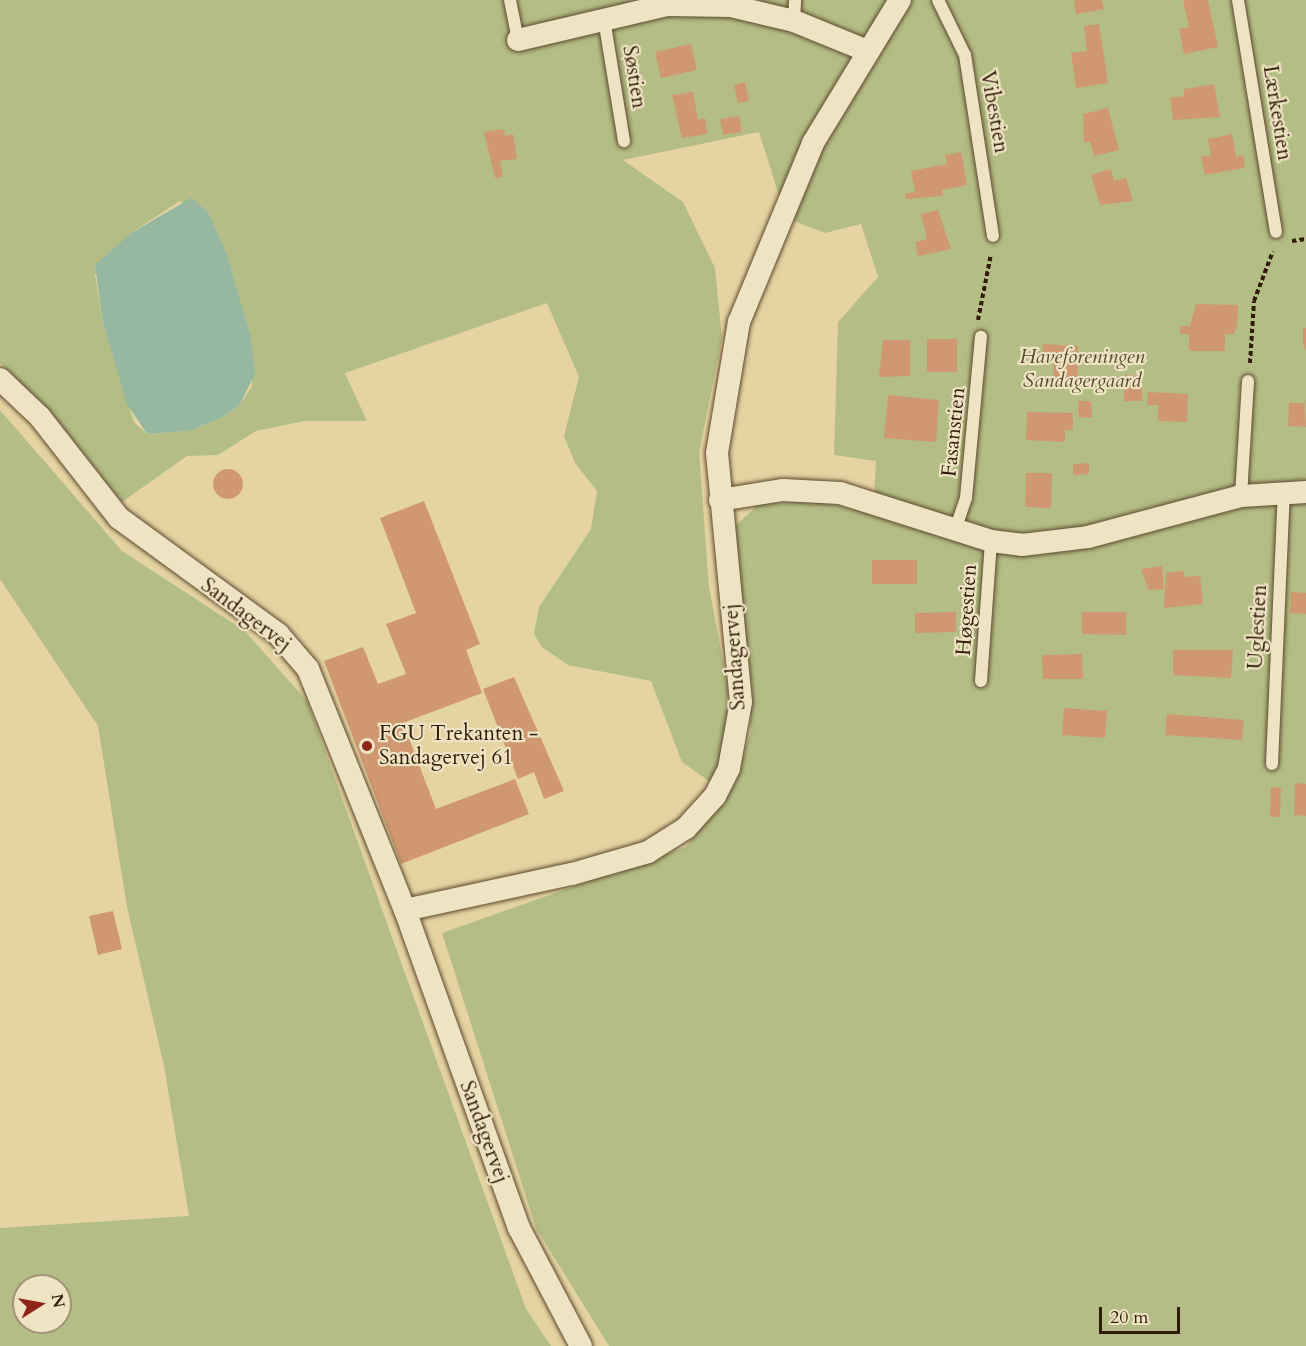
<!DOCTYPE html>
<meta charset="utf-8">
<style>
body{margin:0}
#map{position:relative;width:1306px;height:1346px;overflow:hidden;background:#e5d4a2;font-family:Cardo,serif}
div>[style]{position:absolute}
.green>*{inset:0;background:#b4bd85}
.water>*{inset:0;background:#96b8a1}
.building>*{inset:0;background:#cf9870}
.round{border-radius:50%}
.path>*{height:4px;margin-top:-2px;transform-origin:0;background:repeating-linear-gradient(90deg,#301b07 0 4.5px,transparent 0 7.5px)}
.roads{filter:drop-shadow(0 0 2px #5d492e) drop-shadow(0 0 2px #5d492e)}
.service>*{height:12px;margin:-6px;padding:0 6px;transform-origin:6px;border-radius:6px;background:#eee3c3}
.minor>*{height:22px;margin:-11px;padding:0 11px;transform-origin:11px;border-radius:11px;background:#eee3c3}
.dots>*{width:16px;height:16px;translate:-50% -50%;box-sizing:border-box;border:3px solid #eee3c3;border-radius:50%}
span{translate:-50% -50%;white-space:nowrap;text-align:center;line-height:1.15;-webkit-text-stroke:4.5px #eee3c3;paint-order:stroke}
.street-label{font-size:21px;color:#301b07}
.park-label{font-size:21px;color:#584c2d;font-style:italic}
.poi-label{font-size:21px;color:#301b07}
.left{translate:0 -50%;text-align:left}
.north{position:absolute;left:12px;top:1274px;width:60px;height:60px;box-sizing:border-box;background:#eee3c3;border:2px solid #a29378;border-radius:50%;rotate:79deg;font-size:16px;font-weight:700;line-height:24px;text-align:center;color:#301b07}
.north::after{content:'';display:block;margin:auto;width:21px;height:27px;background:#8f2418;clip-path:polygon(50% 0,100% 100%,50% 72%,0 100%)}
.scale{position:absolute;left:1099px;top:1307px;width:81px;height:27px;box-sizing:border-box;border:3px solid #301b07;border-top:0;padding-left:8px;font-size:18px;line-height:21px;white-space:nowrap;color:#301b07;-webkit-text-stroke:4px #eee3c3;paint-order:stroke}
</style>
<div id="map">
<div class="green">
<div style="clip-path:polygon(evenodd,0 0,1306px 0,1306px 1346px,609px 1346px,536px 1228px,442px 933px,686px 847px,736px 779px,751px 731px,734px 527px,759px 504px,817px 501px,873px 514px,876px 461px,834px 455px,838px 322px,878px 277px,861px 224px,825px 233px,786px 218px,759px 132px,623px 160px,683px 202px,715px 268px,722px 338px,699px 452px,709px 587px,728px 688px,725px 755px,713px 784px,682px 762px,651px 681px,568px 665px,542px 647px,534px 634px,539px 607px,591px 529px,597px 491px,575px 463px,564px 436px,579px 377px,547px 303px,345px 373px,367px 421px,304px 421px,256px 431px,218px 455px,187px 456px,122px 502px,59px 423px,0 363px,0 0,180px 201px,217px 235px,227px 255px,250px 334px,252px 386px,239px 406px,221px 418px,188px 431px,147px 434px,134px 422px,102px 319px,95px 275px,131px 233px,180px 201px)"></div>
<div style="clip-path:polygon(evenodd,0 410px,122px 551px,245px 631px,307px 701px,526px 1309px,551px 1346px,0 1346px,0 1228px,189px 1216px,164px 1066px,127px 907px,98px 726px,0 579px,0 410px,24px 1286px,60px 1286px,60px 1322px,24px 1322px,24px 1286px)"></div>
</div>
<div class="water">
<div style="clip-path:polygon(191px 198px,208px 212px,227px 255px,250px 334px,255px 374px,239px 406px,221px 418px,188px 431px,147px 434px,127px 404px,102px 319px,95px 265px,131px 233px)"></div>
</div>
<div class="building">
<div style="clip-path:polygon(1074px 0,1102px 0,1104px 9px,1076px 14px)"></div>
<div style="clip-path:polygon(1183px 0,1208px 0,1218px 47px,1184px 54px,1179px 29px,1189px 27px)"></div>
<div style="clip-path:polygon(1099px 24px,1108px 83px,1076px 88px,1071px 53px,1087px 51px,1084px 26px)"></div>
<div style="clip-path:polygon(691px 44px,697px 70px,661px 78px,655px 52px)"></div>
<div style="clip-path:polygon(745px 82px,749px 101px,738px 103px,734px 85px)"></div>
<div style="clip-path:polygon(1214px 84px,1220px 117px,1173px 120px,1170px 98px,1184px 96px,1184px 89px)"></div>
<div style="clip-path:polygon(693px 92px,698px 120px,705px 118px,707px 134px,682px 138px,672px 95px)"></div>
<div style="clip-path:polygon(1108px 108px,1119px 150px,1094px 156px,1090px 141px,1084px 143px,1083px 114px)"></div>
<div style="clip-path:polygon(739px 116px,742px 132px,723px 135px,720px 119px)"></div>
<div style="clip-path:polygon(504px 129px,505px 136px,513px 134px,517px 159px,500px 161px,503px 177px,495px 178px,484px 132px)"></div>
<div style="clip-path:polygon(1232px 134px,1236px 157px,1243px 155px,1245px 168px,1205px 175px,1201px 157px,1211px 155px,1208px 139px)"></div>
<div style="clip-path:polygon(961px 152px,967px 185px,942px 190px,943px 196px,906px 199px,905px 194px,915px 192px,911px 171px,947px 164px,945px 155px)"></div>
<div style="clip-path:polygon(1111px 169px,1114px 181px,1126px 178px,1133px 201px,1100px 205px,1091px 175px)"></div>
<div style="clip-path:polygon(938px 210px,951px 249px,918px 256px,915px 242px,927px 239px,921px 214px)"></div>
<div style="clip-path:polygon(1196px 304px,1238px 305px,1237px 326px,1234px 334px,1225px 334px,1225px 351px,1189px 351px,1189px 334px,1180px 334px,1180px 326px,1190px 326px)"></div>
<div style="clip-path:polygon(1303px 328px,1306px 328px,1306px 350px,1303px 345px)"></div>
<div style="clip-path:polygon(927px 339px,957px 339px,957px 372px,927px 372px)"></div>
<div style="clip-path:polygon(883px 340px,910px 340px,910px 376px,879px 377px)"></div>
<div style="clip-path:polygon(1043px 344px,1078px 346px,1077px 382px,1053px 381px,1054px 359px,1042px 359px)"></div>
<div style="clip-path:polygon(1125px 375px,1142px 376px,1142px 401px,1124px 401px)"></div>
<div style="clip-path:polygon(1148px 392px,1188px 394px,1187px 422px,1158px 421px,1158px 405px,1147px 405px)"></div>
<div style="clip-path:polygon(888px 395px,939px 400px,936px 442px,884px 438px)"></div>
<div style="clip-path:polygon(1304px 396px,1306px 427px,1288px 426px,1289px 403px,1304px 403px)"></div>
<div style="clip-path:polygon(1078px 401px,1091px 401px,1092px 417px,1079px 418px)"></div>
<div style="clip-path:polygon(1027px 412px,1073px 413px,1073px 430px,1065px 430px,1065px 442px,1026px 440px)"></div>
<div style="clip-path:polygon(1089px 463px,1089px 474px,1073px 475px,1073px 464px)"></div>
<div class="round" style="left:213px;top:469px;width:30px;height:30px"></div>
<div style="clip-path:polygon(1026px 473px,1052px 473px,1051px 508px,1025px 507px)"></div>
<div style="clip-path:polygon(424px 501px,480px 644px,466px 650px,482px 693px,403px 723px,436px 809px,515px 779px,529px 814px,401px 864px,324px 661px,363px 647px,378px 684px,406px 674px,386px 624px,416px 613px,380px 518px)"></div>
<div style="clip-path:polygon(872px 560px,917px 560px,917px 584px,872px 584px)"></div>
<div style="clip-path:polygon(1162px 566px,1164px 589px,1149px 590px,1141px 569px)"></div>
<div style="clip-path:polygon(1184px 571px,1185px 577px,1200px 576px,1203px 604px,1164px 608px,1166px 573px)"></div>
<div style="clip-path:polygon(1291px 592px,1306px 593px,1306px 614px,1290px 613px)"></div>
<div style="clip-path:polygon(956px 612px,956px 632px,915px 633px,915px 613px)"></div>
<div style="clip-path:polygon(1082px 612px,1126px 612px,1126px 635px,1082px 634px)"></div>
<div style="clip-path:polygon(1173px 650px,1233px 650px,1231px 678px,1173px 675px)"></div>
<div style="clip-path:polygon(1082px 654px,1083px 679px,1043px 679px,1042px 655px)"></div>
<div style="clip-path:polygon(514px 677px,564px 791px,544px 799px,534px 772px,518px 779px,483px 689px)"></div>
<div style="clip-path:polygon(1064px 708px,1107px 711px,1105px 738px,1062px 735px)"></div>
<div style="clip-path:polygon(1167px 714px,1244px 720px,1242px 740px,1165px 735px)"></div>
<div style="clip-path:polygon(1295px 783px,1306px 784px,1306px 816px,1294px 815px)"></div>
<div style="clip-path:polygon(1271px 787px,1281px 788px,1280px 817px,1270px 817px)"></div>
<div style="clip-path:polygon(113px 911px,122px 949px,98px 955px,89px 916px)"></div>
</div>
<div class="path">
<div style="left:1292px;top:241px;width:14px;rotate:-8deg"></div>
<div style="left:978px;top:320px;width:67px;rotate:-78.9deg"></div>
<div style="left:1250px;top:363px;width:62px;rotate:-86.3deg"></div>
<div style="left:1254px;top:301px;width:53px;rotate:-69.2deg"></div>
</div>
<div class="roads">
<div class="service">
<div style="left:510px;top:0;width:41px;rotate:78.7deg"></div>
<div style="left:938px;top:0;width:61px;rotate:63.9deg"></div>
<div style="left:965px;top:55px;width:183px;rotate:81.2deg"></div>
<div style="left:1238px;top:0;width:235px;rotate:80.7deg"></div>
<div style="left:604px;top:19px;width:124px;rotate:80.7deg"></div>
<div style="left:794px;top:21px;width:21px;rotate:-87deg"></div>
<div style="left:1241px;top:496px;width:115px;rotate:-86.5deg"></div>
<div style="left:955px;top:530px;width:34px;rotate:-71deg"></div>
<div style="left:966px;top:498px;width:162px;rotate:-84.7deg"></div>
<div style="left:981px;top:681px;width:140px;rotate:-85.9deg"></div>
<div style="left:1272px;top:764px;width:272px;rotate:-87.5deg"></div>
</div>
<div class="minor">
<div style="left:518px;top:40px;width:153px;rotate:-13.2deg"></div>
<div style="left:667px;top:5px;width:64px;rotate:0.9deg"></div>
<div style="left:731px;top:6px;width:65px;rotate:13.4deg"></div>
<div style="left:794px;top:21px;width:77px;rotate:22.2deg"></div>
<div style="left:0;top:379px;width:55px;rotate:43.5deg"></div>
<div style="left:40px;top:417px;width:128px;rotate:52deg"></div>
<div style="left:119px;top:518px;width:197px;rotate:36.1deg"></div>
<div style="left:278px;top:634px;width:46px;rotate:49.4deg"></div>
<div style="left:308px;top:669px;width:260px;rotate:68.1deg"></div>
<div style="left:405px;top:910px;width:338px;rotate:70.3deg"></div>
<div style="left:519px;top:1228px;width:133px;rotate:62.3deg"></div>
<div style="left:720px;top:500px;width:64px;rotate:-9deg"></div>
<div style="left:783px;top:490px;width:57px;rotate:3deg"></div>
<div style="left:840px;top:493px;width:158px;rotate:17.6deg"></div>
<div style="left:991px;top:541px;width:31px;rotate:7deg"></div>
<div style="left:1022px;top:545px;width:66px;rotate:-6.9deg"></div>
<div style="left:1088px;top:537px;width:158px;rotate:-15deg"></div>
<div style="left:1241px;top:496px;width:65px;rotate:-3.5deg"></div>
<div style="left:405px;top:910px;width:171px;rotate:-12.2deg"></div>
<div style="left:572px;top:874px;width:79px;rotate:-16.1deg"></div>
<div style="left:648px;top:852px;width:45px;rotate:-32.3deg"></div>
<div style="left:686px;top:828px;width:43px;rotate:-47.8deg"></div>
<div style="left:715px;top:796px;width:31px;rotate:-63deg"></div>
<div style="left:729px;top:768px;width:67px;rotate:-79.7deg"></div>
<div style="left:741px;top:702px;width:250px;rotate:-95.5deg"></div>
<div style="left:717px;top:453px;width:133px;rotate:-80.5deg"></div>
<div style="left:739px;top:322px;width:194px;rotate:-67.5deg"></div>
<div style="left:813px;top:143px;width:167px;rotate:-58.7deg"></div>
</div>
</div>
<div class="dots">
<div style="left:367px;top:746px;background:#8f2418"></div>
</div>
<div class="street-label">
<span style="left:634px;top:77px;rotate:81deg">Søstien</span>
<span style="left:994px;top:112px;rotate:80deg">Vibestien</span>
<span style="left:1277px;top:113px;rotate:81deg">Lærkestien</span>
<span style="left:954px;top:432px;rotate:-84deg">Fasanstien</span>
<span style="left:967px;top:610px;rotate:-86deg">Høgestien</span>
<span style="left:246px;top:615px;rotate:37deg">Sandagervej</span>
<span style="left:1258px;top:627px;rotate:-87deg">Uglestien</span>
<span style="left:735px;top:657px;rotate:-94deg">Sandagervej</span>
<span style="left:484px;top:1132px;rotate:70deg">Sandagervej</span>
</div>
<div class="park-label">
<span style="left:1082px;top:369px">Haveforeningen<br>Sandagergaard</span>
</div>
<div class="poi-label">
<span class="left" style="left:379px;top:746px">FGU Trekanten -<br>Sandagervej 61</span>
</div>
<div class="north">N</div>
<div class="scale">20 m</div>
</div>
